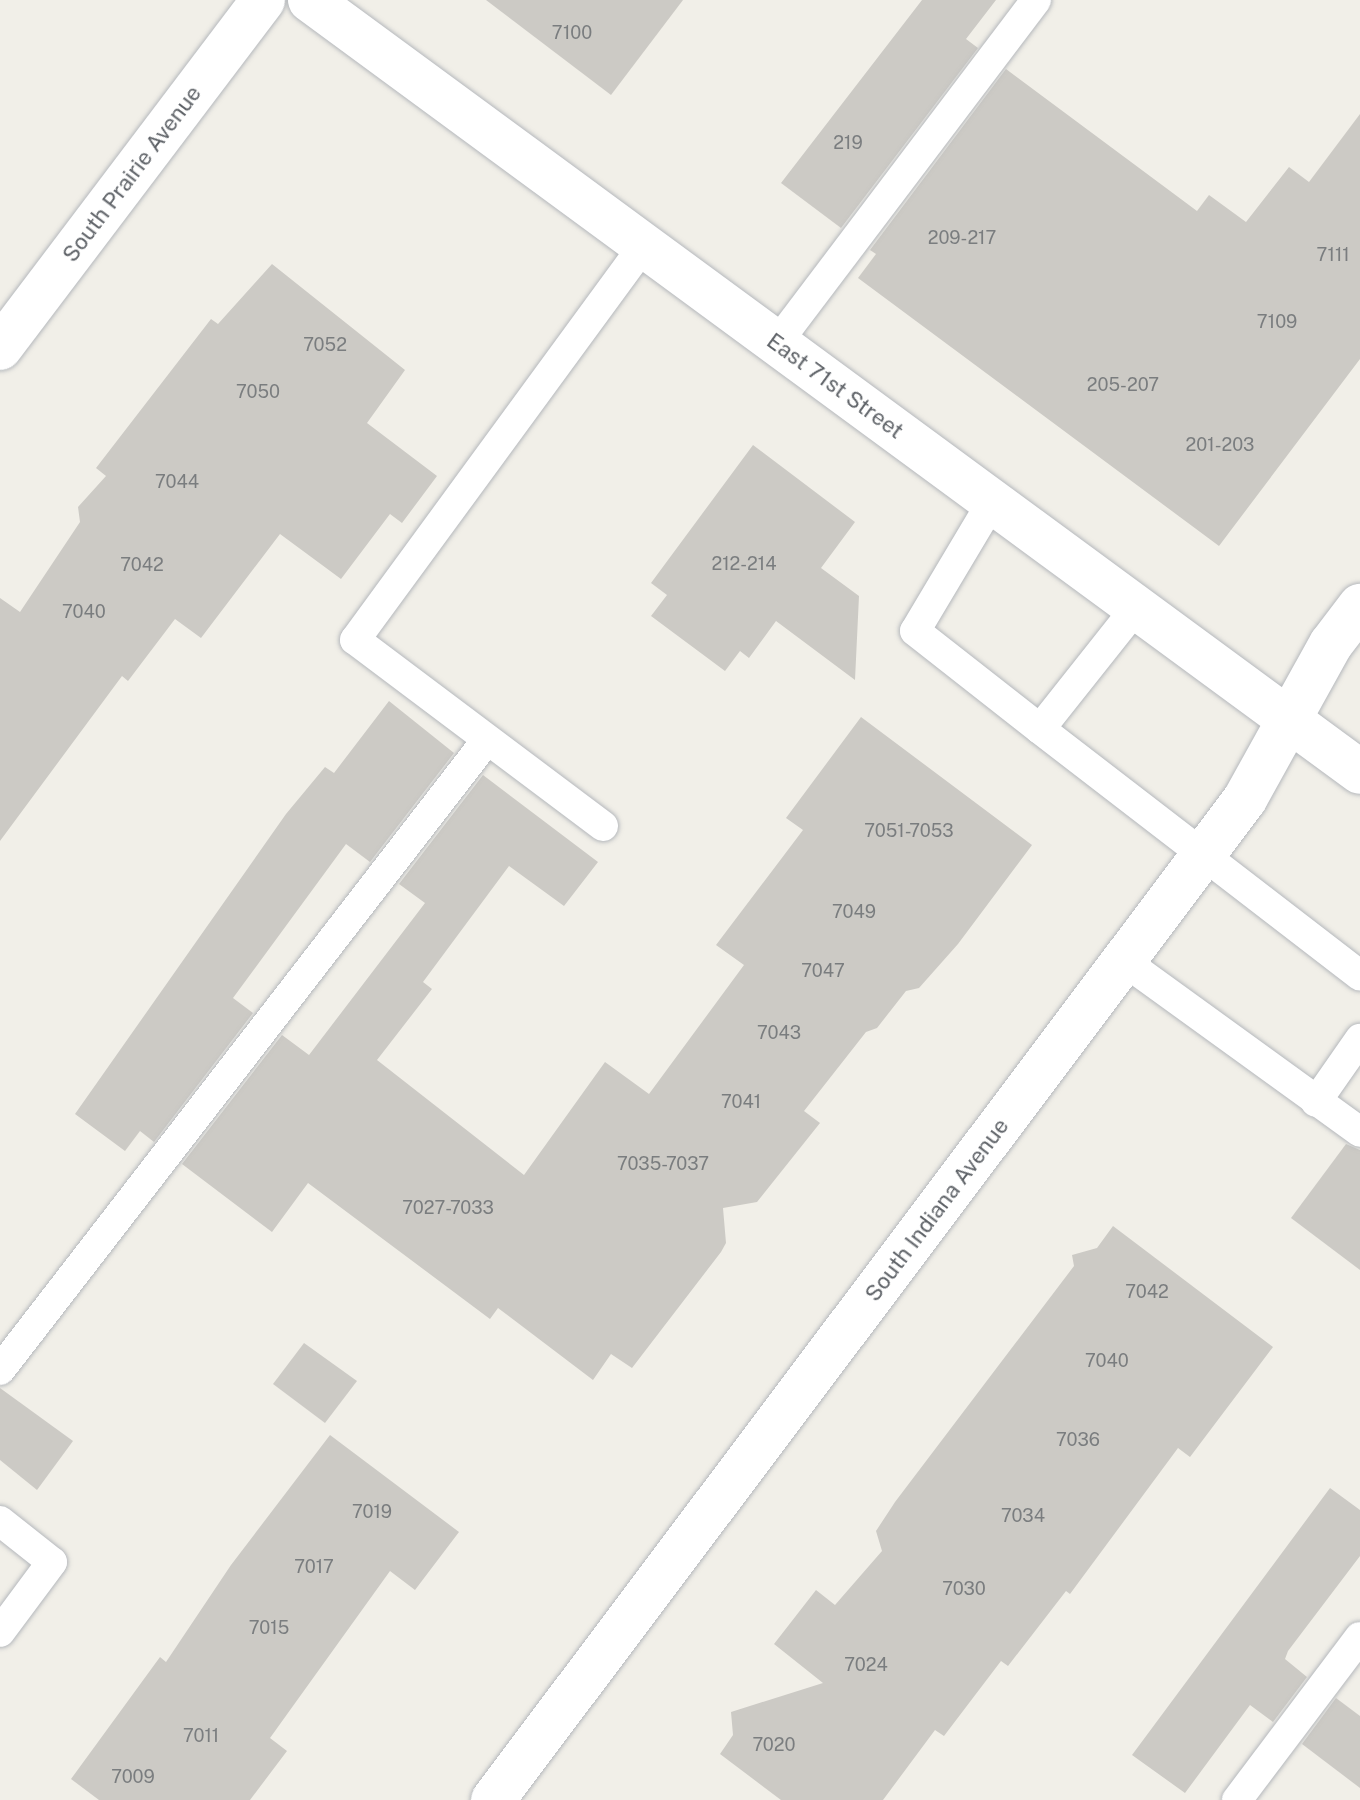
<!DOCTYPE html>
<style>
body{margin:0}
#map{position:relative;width:1360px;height:1800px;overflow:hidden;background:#f1efe8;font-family:"Public Sans",sans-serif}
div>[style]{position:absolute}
.building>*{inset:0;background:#cccac5}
.roads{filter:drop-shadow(0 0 2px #b5b8bc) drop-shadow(0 0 2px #b5b8bc)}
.lane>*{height:30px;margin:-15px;padding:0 15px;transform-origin:15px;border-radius:15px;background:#fff}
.street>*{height:44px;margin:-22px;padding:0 22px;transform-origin:22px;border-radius:22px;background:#fff}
.secondary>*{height:44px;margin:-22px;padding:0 22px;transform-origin:22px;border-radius:22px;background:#fff}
span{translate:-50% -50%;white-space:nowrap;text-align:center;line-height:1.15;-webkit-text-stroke:6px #fff;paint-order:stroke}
.number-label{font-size:18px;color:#7a7d7f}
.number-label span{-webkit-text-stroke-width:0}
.street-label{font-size:22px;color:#5f6368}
</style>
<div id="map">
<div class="building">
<div style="clip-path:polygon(486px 0,683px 0,611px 95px)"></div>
<div style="clip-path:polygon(922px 0,996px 0,966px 39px,978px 48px,841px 228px,781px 183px)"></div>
<div style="clip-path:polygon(1006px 69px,1197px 211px,1209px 195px,1246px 222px,1289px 167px,1309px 182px,1360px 114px,1360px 359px,1219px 546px,858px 278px,876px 254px,870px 250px)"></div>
<div style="clip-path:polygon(272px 264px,405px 370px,367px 423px,437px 476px,402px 523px,390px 514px,341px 579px,280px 534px,201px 638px,175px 619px,128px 681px,122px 676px,0 841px,0 598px,20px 612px,80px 522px,78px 507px,106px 476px,96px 468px,211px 319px,218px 324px)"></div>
<div style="clip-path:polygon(753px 445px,855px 522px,821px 568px,859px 596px,855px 680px,776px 621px,749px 658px,740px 651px,725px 671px,651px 616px,667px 595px,651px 583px)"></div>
<div style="clip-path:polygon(389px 701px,454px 753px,370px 862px,346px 844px,233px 998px,253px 1013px,154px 1142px,140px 1131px,125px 1151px,75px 1114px,286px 814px,325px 767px,334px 773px)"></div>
<div style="clip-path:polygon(861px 717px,1032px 845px,958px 944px,919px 988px,906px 991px,877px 1028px,866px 1032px,804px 1111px,820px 1123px,757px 1202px,723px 1208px,726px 1243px,721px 1252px,632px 1368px,611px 1354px,593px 1380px,498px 1308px,490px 1319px,308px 1183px,272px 1232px,182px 1164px,282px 1035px,309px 1055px,425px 903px,399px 884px,483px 775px,598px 862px,564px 906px,509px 866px,423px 982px,432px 989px,377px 1060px,524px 1175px,605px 1062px,649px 1094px,744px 965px,716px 945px,803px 830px,786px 818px)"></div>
<div style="clip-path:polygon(1346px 1144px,1360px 1150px,1360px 1270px,1291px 1218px)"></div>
<div style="clip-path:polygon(1113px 1226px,1273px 1347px,1190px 1457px,1178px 1448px,1070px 1594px,1066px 1591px,1008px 1666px,1001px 1661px,944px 1736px,935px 1730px,883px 1800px,781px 1800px,720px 1754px,733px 1735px,731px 1712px,823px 1683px,774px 1644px,816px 1590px,835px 1605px,882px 1551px,876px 1531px,895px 1502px,1074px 1266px,1072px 1255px,1097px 1248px)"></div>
<div style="clip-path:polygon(304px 1343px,357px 1381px,325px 1423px,273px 1384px)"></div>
<div style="clip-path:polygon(0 1388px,73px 1441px,37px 1490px,0 1460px)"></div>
<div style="clip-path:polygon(330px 1435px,459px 1532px,415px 1590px,390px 1571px,270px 1738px,287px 1751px,250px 1800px,99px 1800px,71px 1779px,160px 1657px,166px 1662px,231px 1565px)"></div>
<div style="clip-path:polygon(1330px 1488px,1360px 1510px,1360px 1556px,1288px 1651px,1285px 1659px,1307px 1677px,1273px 1722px,1250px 1705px,1185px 1793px,1132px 1755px)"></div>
<div style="clip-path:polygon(1336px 1698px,1360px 1716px,1360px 1788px,1302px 1744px)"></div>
</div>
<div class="roads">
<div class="lane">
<div style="left:776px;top:344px;width:431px;rotate:-52.9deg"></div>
<div style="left:992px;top:502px;width:150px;rotate:120.8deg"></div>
<div style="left:915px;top:631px;width:159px;rotate:38.1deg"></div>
<div style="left:1040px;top:729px;width:154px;rotate:-51.6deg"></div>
<div style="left:1040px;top:729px;width:404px;rotate:37.6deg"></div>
<div style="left:603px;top:826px;width:310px;rotate:-143.1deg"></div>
<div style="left:355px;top:640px;width:489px;rotate:-53.8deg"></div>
<div style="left:1124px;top:961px;width:291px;rotate:35.9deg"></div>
<div style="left:1316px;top:1102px;width:77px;rotate:-55.1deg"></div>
<div style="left:0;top:1370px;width:796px;rotate:-52.3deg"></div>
<div style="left:0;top:1521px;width:66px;rotate:38.3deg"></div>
<div style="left:52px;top:1562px;width:87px;rotate:126.6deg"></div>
<div style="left:1237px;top:1800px;width:204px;rotate:-53deg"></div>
</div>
<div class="street">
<div style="left:0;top:348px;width:436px;rotate:-52.9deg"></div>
<div style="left:493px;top:1800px;width:1252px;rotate:-53.08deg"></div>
<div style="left:1245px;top:799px;width:177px;rotate:-61deg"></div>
<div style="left:1331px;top:644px;width:48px;rotate:-52.7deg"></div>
</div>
<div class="secondary">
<div style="left:310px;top:0;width:1303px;rotate:36.32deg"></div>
</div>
</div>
<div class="number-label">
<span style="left:572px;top:33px">7100</span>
<span style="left:848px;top:143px">219</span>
<span style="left:962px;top:238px">209-217</span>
<span style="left:1333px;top:255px">7111</span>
<span style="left:1277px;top:322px">7109</span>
<span style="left:325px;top:345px">7052</span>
<span style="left:1123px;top:385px">205-207</span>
<span style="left:258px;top:392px">7050</span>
<span style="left:1220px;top:445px">201-203</span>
<span style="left:177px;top:482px">7044</span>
<span style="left:744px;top:564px">212-214</span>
<span style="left:142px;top:565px">7042</span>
<span style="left:84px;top:612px">7040</span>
<span style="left:909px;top:831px">7051-7053</span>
<span style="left:854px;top:912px">7049</span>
<span style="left:823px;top:971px">7047</span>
<span style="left:779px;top:1033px">7043</span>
<span style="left:741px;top:1102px">7041</span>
<span style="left:663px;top:1164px">7035-7037</span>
<span style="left:448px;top:1208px">7027-7033</span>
<span style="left:1147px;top:1292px">7042</span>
<span style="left:1107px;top:1361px">7040</span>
<span style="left:1078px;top:1440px">7036</span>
<span style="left:372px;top:1512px">7019</span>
<span style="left:1023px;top:1516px">7034</span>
<span style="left:314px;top:1567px">7017</span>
<span style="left:964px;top:1589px">7030</span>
<span style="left:269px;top:1628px">7015</span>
<span style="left:866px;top:1665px">7024</span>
<span style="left:201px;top:1736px">7011</span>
<span style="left:774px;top:1745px">7020</span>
<span style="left:133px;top:1777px">7009</span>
</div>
<div class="street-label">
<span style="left:132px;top:174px;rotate:-53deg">South Prairie Avenue</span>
<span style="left:835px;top:386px;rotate:36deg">East 71st Street</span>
<span style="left:937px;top:1210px;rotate:-53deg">South Indiana Avenue</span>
</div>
</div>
